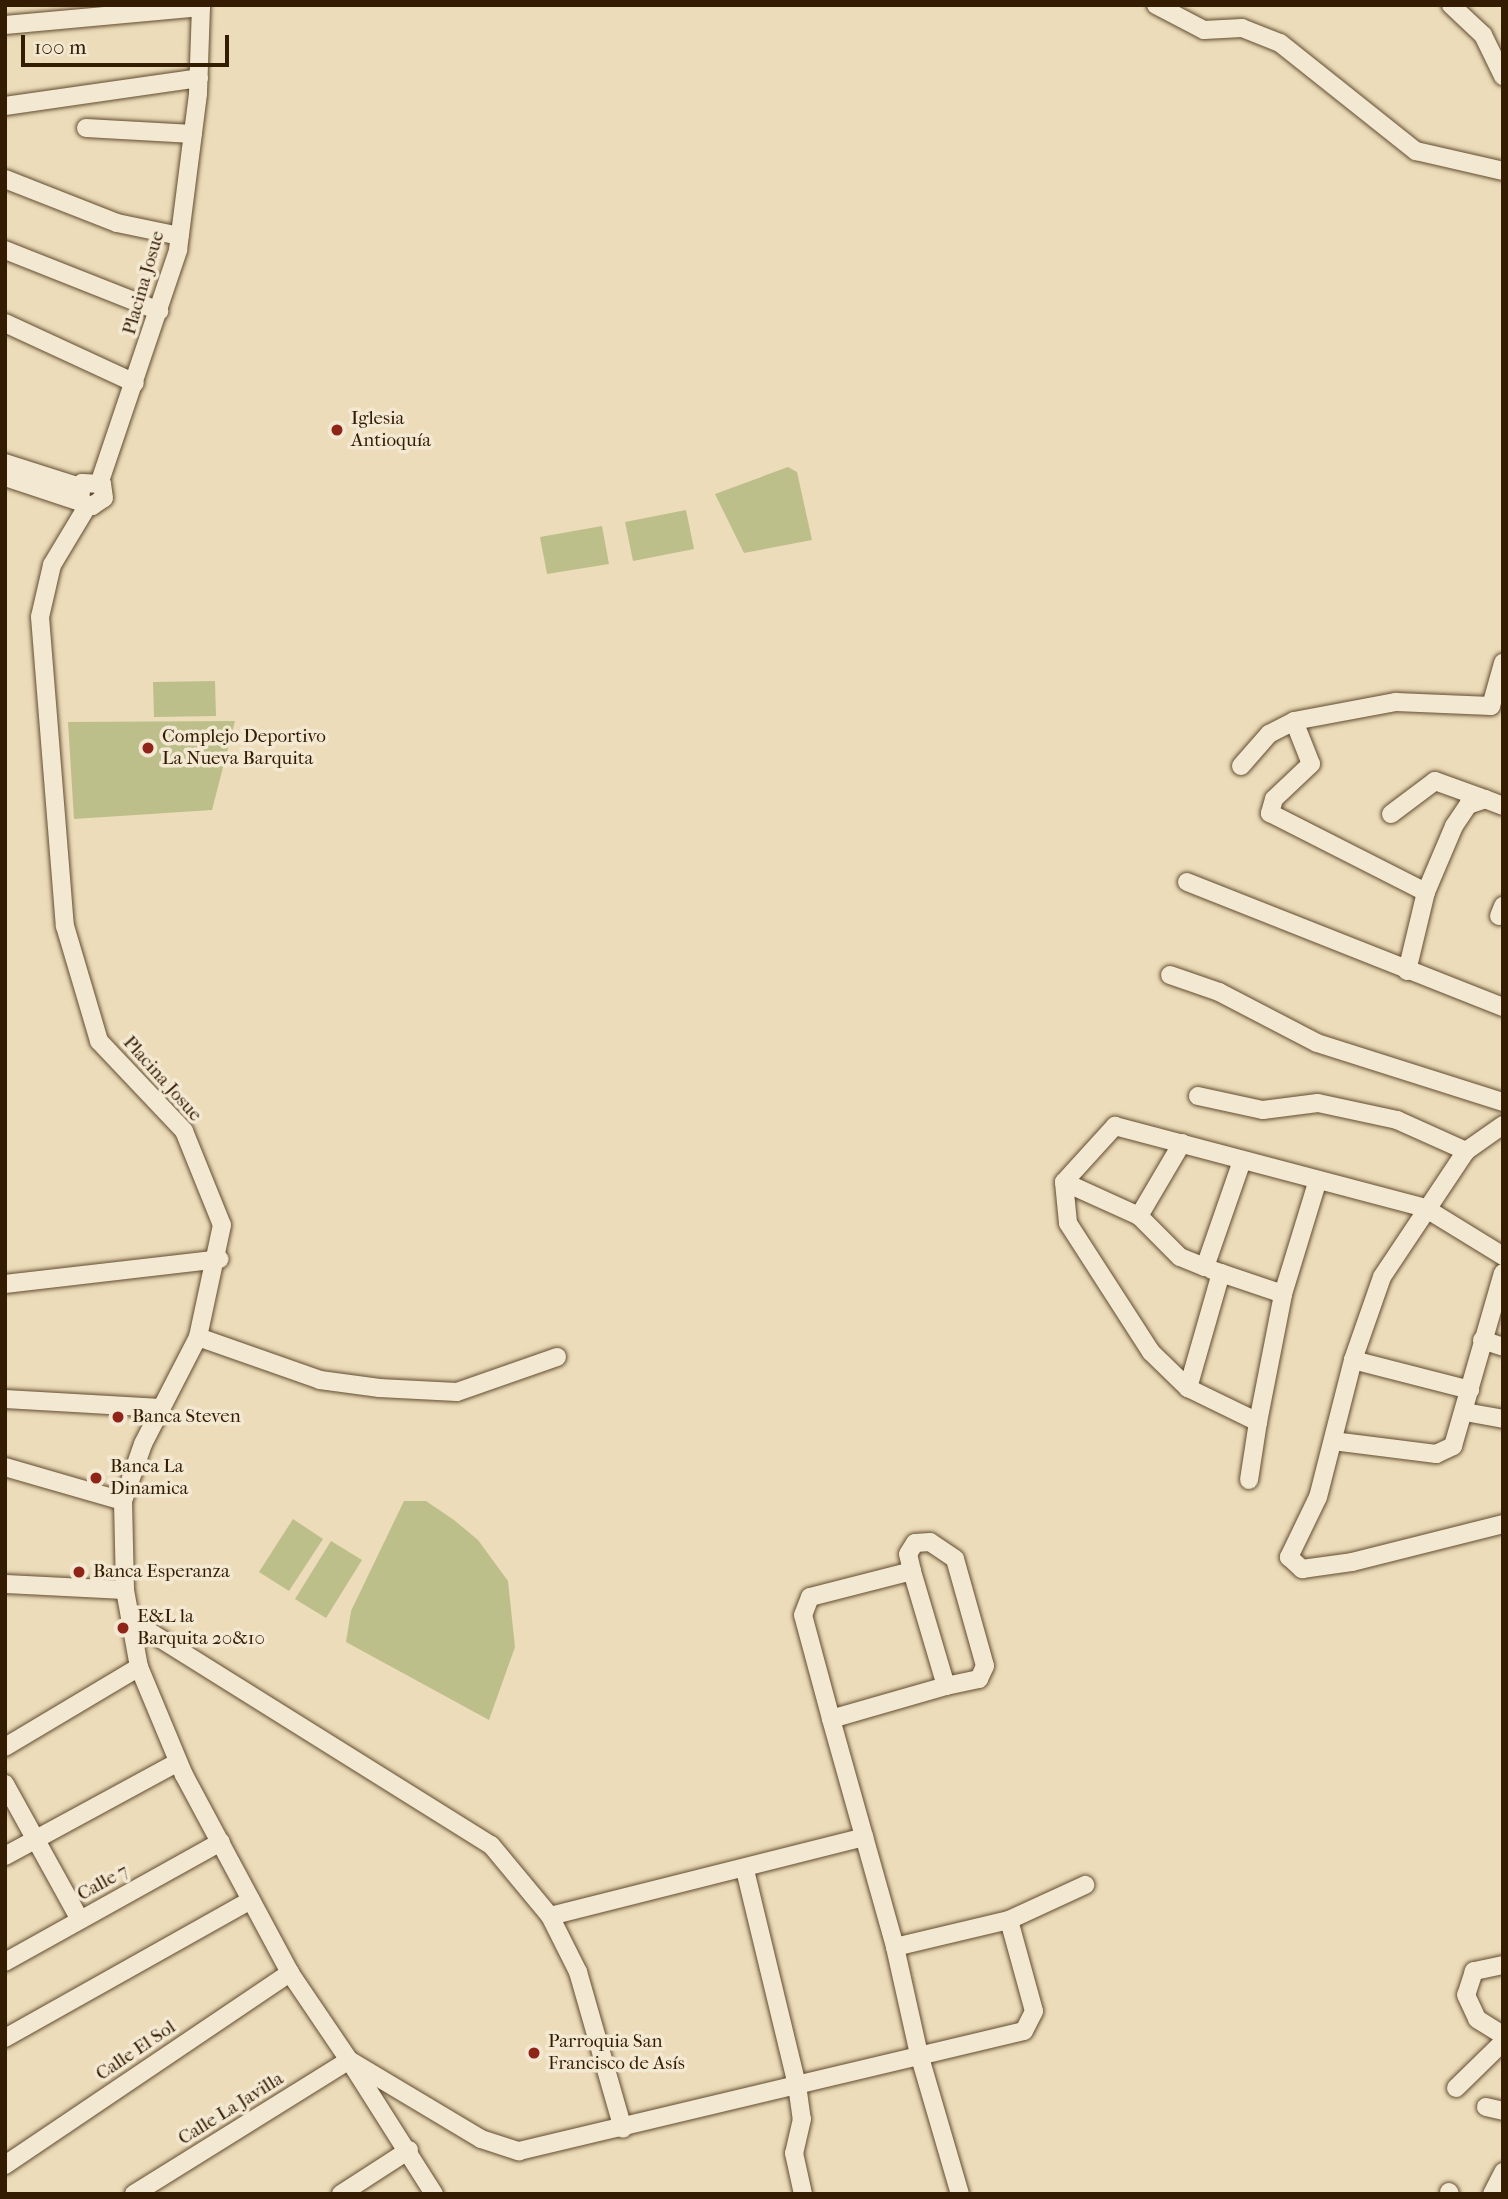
<!DOCTYPE html>
<meta charset="utf-8">
<style>
body{margin:0}
#map{position:relative;width:1508px;height:2199px;overflow:hidden;background:#ecdcb9;font-family:"IM FELL French Canon",serif}
div>[style]{position:absolute}
.green>*{inset:0;background:#bdbf8b}
.roads{filter:drop-shadow(0 0 2px #624c30) drop-shadow(0 0 2px #624c30)}
.minor>*{height:18px;margin:-9px;padding:0 9px;transform-origin:9px;border-radius:9px;background:#f3e8d2}
.dots>*{width:19px;height:19px;translate:-50% -50%;box-sizing:border-box;border:4px solid #f3e8d2;border-radius:50%}
span{translate:-50% -50%;white-space:nowrap;text-align:center;line-height:1.15;-webkit-text-stroke:7px #f3e8d2;paint-order:stroke}
.street-label{font-size:19px;color:#341c03}
.poi-label{font-size:19px;color:#341c03}
.left{translate:0 -50%;text-align:left}
.frame{position:absolute;inset:0;border:7px solid #341c03;pointer-events:none}
.scale{position:absolute;left:21px;top:35px;width:208px;height:32px;box-sizing:border-box;border:4px solid #341c03;border-top:0;padding-left:9px;font-size:21px;line-height:24px;white-space:nowrap;color:#341c03;-webkit-text-stroke:5px #f3e8d2;paint-order:stroke}
</style>
<div id="map">
<div class="green">
<div style="clip-path:polygon(788px 467px,797px 472px,812px 540px,744px 553px,715px 494px)"></div>
<div style="clip-path:polygon(686px 510px,694px 549px,633px 561px,625px 522px)"></div>
<div style="clip-path:polygon(602px 526px,609px 564px,547px 574px,540px 537px)"></div>
<div style="clip-path:polygon(215px 681px,216px 716px,154px 717px,153px 682px)"></div>
<div style="clip-path:polygon(235px 721px,212px 810px,74px 819px,68px 722px)"></div>
<div style="clip-path:polygon(404px 1501px,426px 1501px,454px 1520px,478px 1540px,508px 1581px,515px 1647px,489px 1720px,346px 1642px,351px 1611px)"></div>
<div style="clip-path:polygon(293px 1519px,323px 1539px,289px 1591px,259px 1572px)"></div>
<div style="clip-path:polygon(331px 1541px,362px 1560px,326px 1618px,295px 1599px)"></div>
</div>
<div class="roads">
<div class="minor">
<div style="left:1156px;top:5px;width:54px;rotate:27.5deg"></div>
<div style="left:1204px;top:30px;width:38px;rotate:-3deg"></div>
<div style="left:1242px;top:28px;width:41px;rotate:21.5deg"></div>
<div style="left:1280px;top:43px;width:174px;rotate:38.5deg"></div>
<div style="left:1416px;top:151px;width:89px;rotate:12.9deg"></div>
<div style="left:1451px;top:5px;width:44px;rotate:43.2deg"></div>
<div style="left:1483px;top:35px;width:46px;rotate:64deg"></div>
<div style="left:5px;top:25px;width:197px;rotate:-5.2deg"></div>
<div style="left:5px;top:106px;width:196px;rotate:-8.2deg"></div>
<div style="left:86px;top:128px;width:107px;rotate:3.2deg"></div>
<div style="left:5px;top:179px;width:120px;rotate:21.4deg"></div>
<div style="left:117px;top:223px;width:64px;rotate:11.7deg"></div>
<div style="left:5px;top:250px;width:166px;rotate:21.6deg"></div>
<div style="left:5px;top:323px;width:143px;rotate:24.8deg"></div>
<div style="left:5px;top:463px;width:79px;rotate:17.7deg"></div>
<div style="left:5px;top:477px;width:92px;rotate:18.4deg"></div>
<div style="left:92px;top:506px;width:14px;rotate:-34deg"></div>
<div style="left:104px;top:498px;width:14px;rotate:-98deg"></div>
<div style="left:102px;top:484px;width:20px;rotate:-177deg"></div>
<div style="left:82px;top:483px;width:17px;rotate:97deg"></div>
<div style="left:100px;top:481px;width:244px;rotate:-71.3deg"></div>
<div style="left:178px;top:250px;width:158px;rotate:-82.7deg"></div>
<div style="left:198px;top:93px;width:88px;rotate:-88deg"></div>
<div style="left:88px;top:505px;width:70px;rotate:121deg"></div>
<div style="left:52px;top:565px;width:53px;rotate:103deg"></div>
<div style="left:40px;top:617px;width:310px;rotate:85.4deg"></div>
<div style="left:65px;top:926px;width:120px;rotate:73.5deg"></div>
<div style="left:99px;top:1041px;width:124px;rotate:46.6deg"></div>
<div style="left:184px;top:1131px;width:101px;rotate:68deg"></div>
<div style="left:222px;top:1225px;width:115px;rotate:102.1deg"></div>
<div style="left:198px;top:1337px;width:120px;rotate:117.2deg"></div>
<div style="left:143px;top:1444px;width:60px;rotate:109.3deg"></div>
<div style="left:123px;top:1501px;width:89px;rotate:88.7deg"></div>
<div style="left:125px;top:1590px;width:78px;rotate:79.7deg"></div>
<div style="left:139px;top:1667px;width:117px;rotate:67.4deg"></div>
<div style="left:184px;top:1775px;width:225px;rotate:61.8deg"></div>
<div style="left:290px;top:1973px;width:105px;rotate:55.9deg"></div>
<div style="left:349px;top:2060px;width:154px;rotate:30.9deg"></div>
<div style="left:481px;top:2139px;width:40px;rotate:18deg"></div>
<div style="left:519px;top:2151px;width:519px;rotate:-13.37deg"></div>
<div style="left:1024px;top:2031px;width:22px;rotate:-63deg"></div>
<div style="left:1034px;top:2011px;width:94px;rotate:-105.4deg"></div>
<div style="left:1294px;top:721px;width:104px;rotate:-10.6deg"></div>
<div style="left:1396px;top:702px;width:95px;rotate:2.4deg"></div>
<div style="left:1491px;top:706px;width:45px;rotate:-74.4deg"></div>
<div style="left:1241px;top:766px;width:43px;rotate:-48.8deg"></div>
<div style="left:1269px;top:734px;width:28px;rotate:-27deg"></div>
<div style="left:1294px;top:721px;width:46px;rotate:68.4deg"></div>
<div style="left:1311px;top:764px;width:51px;rotate:136.6deg"></div>
<div style="left:1274px;top:799px;width:15px;rotate:106deg"></div>
<div style="left:1270px;top:813px;width:175px;rotate:26.9deg"></div>
<div style="left:1391px;top:814px;width:55px;rotate:-36.9deg"></div>
<div style="left:1435px;top:781px;width:53px;rotate:19.8deg"></div>
<div style="left:1187px;top:882px;width:340px;rotate:21.6deg"></div>
<div style="left:1499px;top:916px;width:11px;rotate:-68deg"></div>
<div style="left:1407px;top:971px;width:81px;rotate:-76.5deg"></div>
<div style="left:1426px;top:892px;width:72px;rotate:-67deg"></div>
<div style="left:1454px;top:826px;width:25px;rotate:-56deg"></div>
<div style="left:1468px;top:805px;width:18px;rotate:-19deg"></div>
<div style="left:1485px;top:799px;width:19px;rotate:21deg"></div>
<div style="left:1170px;top:975px;width:52px;rotate:19.1deg"></div>
<div style="left:1219px;top:992px;width:110px;rotate:27.5deg"></div>
<div style="left:1317px;top:1043px;width:195px;rotate:17.6deg"></div>
<div style="left:1198px;top:1096px;width:66px;rotate:12.2deg"></div>
<div style="left:1263px;top:1110px;width:55px;rotate:-7.3deg"></div>
<div style="left:1318px;top:1103px;width:81px;rotate:12.1deg"></div>
<div style="left:1397px;top:1120px;width:76px;rotate:24.2deg"></div>
<div style="left:1503px;top:1125px;width:45px;rotate:144.9deg"></div>
<div style="left:1466px;top:1151px;width:151px;rotate:123.7deg"></div>
<div style="left:1382px;top:1277px;width:88px;rotate:109.3deg"></div>
<div style="left:1353px;top:1360px;width:141px;rotate:104.3deg"></div>
<div style="left:1318px;top:1497px;width:67px;rotate:115.8deg"></div>
<div style="left:1289px;top:1557px;width:18px;rotate:43deg"></div>
<div style="left:1302px;top:1569px;width:50px;rotate:-8deg"></div>
<div style="left:1352px;top:1562px;width:156px;rotate:-14.1deg"></div>
<div style="left:1182px;top:1143px;width:85px;rotate:120.5deg"></div>
<div style="left:1139px;top:1216px;width:58px;rotate:45deg"></div>
<div style="left:1180px;top:1257px;width:27px;rotate:22deg"></div>
<div style="left:1205px;top:1267px;width:112px;rotate:-70.8deg"></div>
<div style="left:1064px;top:1182px;width:82px;rotate:24.4deg"></div>
<div style="left:1212px;top:1270px;width:75px;rotate:18.7deg"></div>
<div style="left:1283px;top:1294px;width:116px;rotate:-73deg"></div>
<div style="left:1221px;top:1273px;width:120px;rotate:106deg"></div>
<div style="left:1188px;top:1388px;width:78px;rotate:25.9deg"></div>
<div style="left:1258px;top:1422px;width:130px;rotate:-78.9deg"></div>
<div style="left:5px;top:1284px;width:216px;rotate:-6.6deg"></div>
<div style="left:198px;top:1337px;width:129px;rotate:19.4deg"></div>
<div style="left:320px;top:1380px;width:60px;rotate:7.7deg"></div>
<div style="left:379px;top:1388px;width:78px;rotate:2.9deg"></div>
<div style="left:457px;top:1392px;width:106px;rotate:-19.3deg"></div>
<div style="left:1482px;top:1340px;width:22px;rotate:18deg"></div>
<div style="left:1353px;top:1360px;width:121px;rotate:14.4deg"></div>
<div style="left:1188px;top:1388px;width:52px;rotate:-135.8deg"></div>
<div style="left:1151px;top:1352px;width:153px;rotate:-122.8deg"></div>
<div style="left:1068px;top:1223px;width:41px;rotate:-95.6deg"></div>
<div style="left:1064px;top:1182px;width:76px;rotate:-47.7deg"></div>
<div style="left:1115px;top:1126px;width:321px;rotate:14.8deg"></div>
<div style="left:1425px;top:1208px;width:92px;rotate:31.6deg"></div>
<div style="left:5px;top:1399px;width:156px;rotate:3.3deg"></div>
<div style="left:1465px;top:1412px;width:39px;rotate:10deg"></div>
<div style="left:1333px;top:1441px;width:104px;rotate:7.2deg"></div>
<div style="left:1436px;top:1454px;width:19px;rotate:-25deg"></div>
<div style="left:1453px;top:1446px;width:180px;rotate:-73.9deg"></div>
<div style="left:5px;top:1467px;width:123px;rotate:16.1deg"></div>
<div style="left:1249px;top:1480px;width:59px;rotate:-81.2deg"></div>
<div style="left:912px;top:1571px;width:17px;rotate:-103deg"></div>
<div style="left:908px;top:1554px;width:13px;rotate:-58deg"></div>
<div style="left:915px;top:1543px;width:15px;rotate:-4deg"></div>
<div style="left:930px;top:1542px;width:30px;rotate:34deg"></div>
<div style="left:955px;top:1559px;width:111px;rotate:74.3deg"></div>
<div style="left:985px;top:1666px;width:14px;rotate:115deg"></div>
<div style="left:979px;top:1679px;width:34px;rotate:168deg"></div>
<div style="left:5px;top:1584px;width:120px;rotate:2.9deg"></div>
<div style="left:132px;top:1621px;width:423px;rotate:32deg"></div>
<div style="left:491px;top:1845px;width:92px;rotate:50.3deg"></div>
<div style="left:550px;top:1916px;width:63px;rotate:63.4deg"></div>
<div style="left:578px;top:1972px;width:163px;rotate:74deg"></div>
<div style="left:831px;top:1719px;width:120px;rotate:-16deg"></div>
<div style="left:946px;top:1686px;width:120px;rotate:-106.5deg"></div>
<div style="left:912px;top:1571px;width:105px;rotate:165.7deg"></div>
<div style="left:810px;top:1597px;width:19px;rotate:111deg"></div>
<div style="left:803px;top:1615px;width:108px;rotate:74.9deg"></div>
<div style="left:831px;top:1719px;width:237px;rotate:74.3deg"></div>
<div style="left:895px;top:1947px;width:110px;rotate:77.4deg"></div>
<div style="left:919px;top:2054px;width:146px;rotate:73.7deg"></div>
<div style="left:5px;top:1747px;width:156px;rotate:-30.8deg"></div>
<div style="left:5px;top:1784px;width:155px;rotate:61.1deg"></div>
<div style="left:5px;top:1856px;width:197px;rotate:-28.5deg"></div>
<div style="left:745px;top:1870px;width:221px;rotate:76.4deg"></div>
<div style="left:797px;top:2085px;width:34px;rotate:82deg"></div>
<div style="left:802px;top:2119px;width:35px;rotate:103deg"></div>
<div style="left:794px;top:2153px;width:42px;rotate:77.6deg"></div>
<div style="left:550px;top:1916px;width:324px;rotate:-14.1deg"></div>
<div style="left:895px;top:1947px;width:117px;rotate:-13.3deg"></div>
<div style="left:1009px;top:1920px;width:84px;rotate:-24.7deg"></div>
<div style="left:5px;top:1962px;width:247px;rotate:-29.1deg"></div>
<div style="left:1503px;top:1965px;width:30px;rotate:168deg"></div>
<div style="left:1474px;top:1971px;width:25px;rotate:108deg"></div>
<div style="left:1466px;top:1995px;width:26px;rotate:65deg"></div>
<div style="left:1477px;top:2019px;width:31px;rotate:32deg"></div>
<div style="left:5px;top:2038px;width:282px;rotate:-29.3deg"></div>
<div style="left:1456px;top:2088px;width:66px;rotate:-44.4deg"></div>
<div style="left:1486px;top:2107px;width:17px;rotate:13deg"></div>
<div style="left:5px;top:2165px;width:344px;rotate:-34deg"></div>
<div style="left:1449px;top:2192px;width:2px;rotate:63deg"></div>
<div style="left:134px;top:2194px;width:253px;rotate:-31.9deg"></div>
<div style="left:349px;top:2060px;width:159px;rotate:57.6deg"></div>
<div style="left:341px;top:2194px;width:81px;rotate:-32.9deg"></div>
<div style="left:1492px;top:2194px;width:25px;rotate:-63deg"></div>
</div>
</div>
<div class="dots">
<div style="left:337px;top:430px;background:#8f2418"></div>
<div style="left:148px;top:748px;background:#8f2418"></div>
<div style="left:118px;top:1417px;background:#8f2418"></div>
<div style="left:96px;top:1478px;background:#8f2418"></div>
<div style="left:79px;top:1572px;background:#8f2418"></div>
<div style="left:123px;top:1628px;background:#8f2418"></div>
<div style="left:534px;top:2053px;background:#8f2418"></div>
</div>
<div class="street-label">
<span style="left:144px;top:283px;rotate:-74deg">Placina Josue</span>
<span style="left:162px;top:1079px;rotate:48deg">Placina Josue</span>
<span style="left:103px;top:1883px;rotate:-29deg">Calle 7</span>
<span style="left:136px;top:2051px;rotate:-34deg">Calle El Sol</span>
<span style="left:231px;top:2109px;rotate:-32deg">Calle La Javilla</span>
</div>
<div class="poi-label">
<span class="left" style="left:351px;top:430px">Iglesia<br>Antioquía</span>
<span class="left" style="left:162px;top:748px">Complejo Deportivo<br>La Nueva Barquita</span>
<span class="left" style="left:132px;top:1417px">Banca Steven</span>
<span class="left" style="left:110px;top:1478px">Banca La<br>Dinamica</span>
<span class="left" style="left:93px;top:1572px">Banca Esperanza</span>
<span class="left" style="left:137px;top:1628px">E&amp;L la<br>Barquita 20&amp;10</span>
<span class="left" style="left:548px;top:2053px">Parroquia San<br>Francisco de Asís</span>
</div>
<div class="frame"></div>
<div class="scale">100 m</div>
</div>
